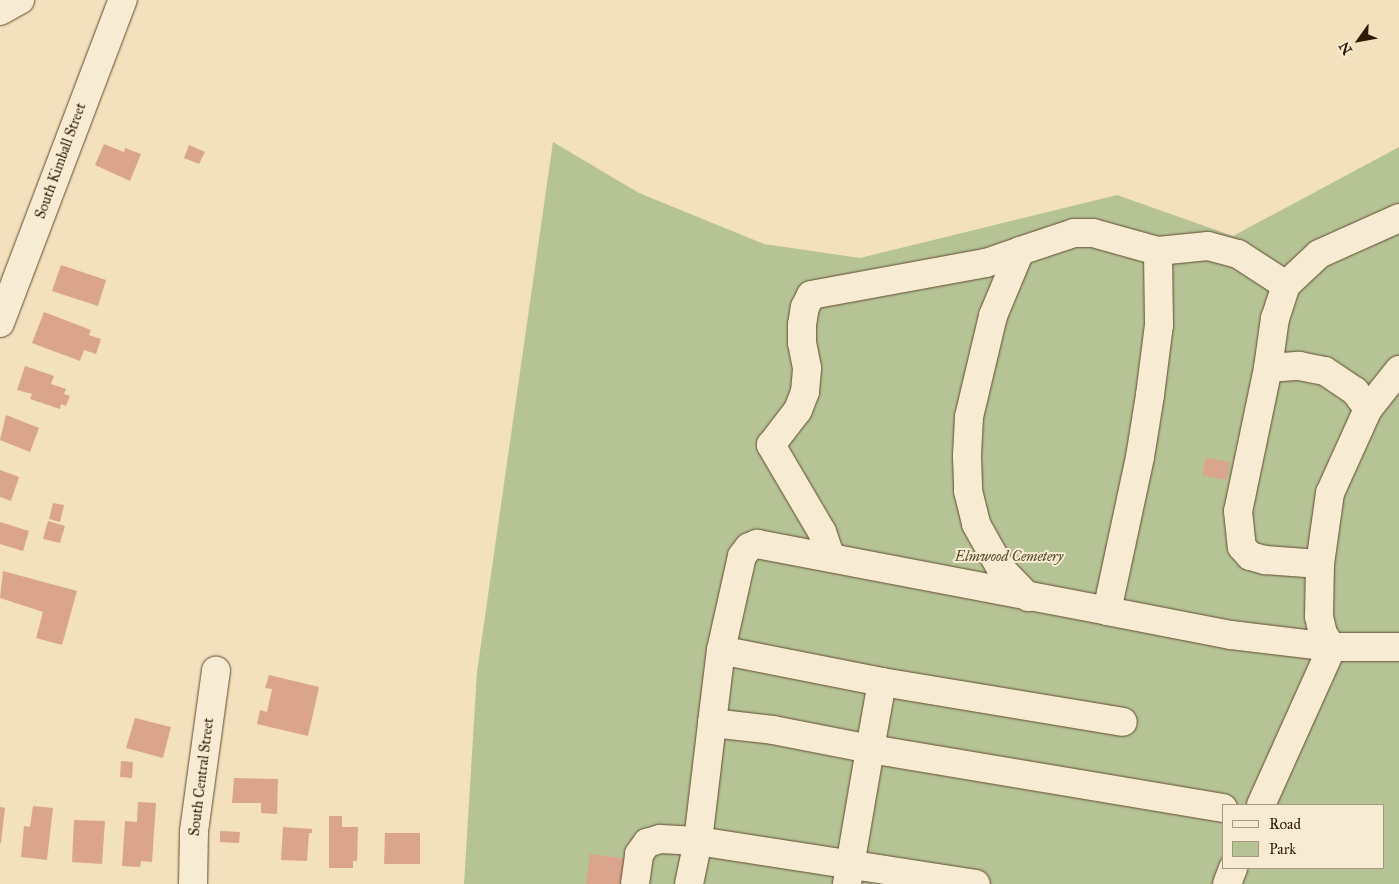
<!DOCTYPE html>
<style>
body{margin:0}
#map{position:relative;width:1399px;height:884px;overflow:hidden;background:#f3e0bc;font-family:"IM FELL Great Primer",serif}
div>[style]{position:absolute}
.green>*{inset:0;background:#b6c394}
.building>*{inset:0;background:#daa58c}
.roads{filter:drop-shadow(0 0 1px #604b30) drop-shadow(0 0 1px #604b30)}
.minor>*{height:28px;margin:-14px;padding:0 14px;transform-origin:14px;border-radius:14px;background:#f7ebd3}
span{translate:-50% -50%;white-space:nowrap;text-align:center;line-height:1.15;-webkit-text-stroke:4px #f7ebd3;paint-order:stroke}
.street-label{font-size:14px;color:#2f1902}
.park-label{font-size:14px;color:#584c2e;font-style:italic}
.legend{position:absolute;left:1222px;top:804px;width:162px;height:65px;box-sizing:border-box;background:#f7ebd3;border:1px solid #a7977f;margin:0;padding:6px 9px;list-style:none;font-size:15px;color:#2f1902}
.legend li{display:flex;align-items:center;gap:10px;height:25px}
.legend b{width:25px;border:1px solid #a7977f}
.north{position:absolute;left:1334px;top:15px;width:50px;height:50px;-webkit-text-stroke:4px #f7ebd3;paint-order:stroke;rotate:238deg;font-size:14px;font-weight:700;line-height:20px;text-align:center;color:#2f1902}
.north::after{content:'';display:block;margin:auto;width:18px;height:22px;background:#2f1902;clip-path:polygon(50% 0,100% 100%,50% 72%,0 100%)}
</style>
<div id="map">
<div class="green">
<div style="clip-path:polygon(evenodd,553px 142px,639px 193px,764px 244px,860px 258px,1117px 195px,1233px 236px,1399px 147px,1399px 884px,464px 884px,477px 672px,553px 142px,1223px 805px,1383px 805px,1383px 868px,1223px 868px,1223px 805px)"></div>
</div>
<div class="building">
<div style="clip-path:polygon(104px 144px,124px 152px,125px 148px,141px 154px,130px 181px,95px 165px)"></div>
<div style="clip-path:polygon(189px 145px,205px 152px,199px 164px,184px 158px)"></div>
<div style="clip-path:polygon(61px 265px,106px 280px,98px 306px,52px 291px)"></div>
<div style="clip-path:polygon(44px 312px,91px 330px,89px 335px,101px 339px,96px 354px,84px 350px,80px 361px,32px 343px)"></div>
<div style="clip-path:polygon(25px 366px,54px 376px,51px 384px,66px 389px,64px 394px,70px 396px,66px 406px,61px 404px,60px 409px,30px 399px,32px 394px,17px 390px)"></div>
<div style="clip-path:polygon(6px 415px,39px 428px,30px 452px,0 440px)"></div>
<div style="clip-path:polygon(1206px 458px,1230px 462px,1226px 480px,1202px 475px)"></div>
<div style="clip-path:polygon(0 470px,19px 477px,11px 501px,0 497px)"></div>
<div style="clip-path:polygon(53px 503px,64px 505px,60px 522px,49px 519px)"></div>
<div style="clip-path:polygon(48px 521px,65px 526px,60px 543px,43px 539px)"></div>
<div style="clip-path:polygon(0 522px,29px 531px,23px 551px,0 544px)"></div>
<div style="clip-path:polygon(3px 571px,77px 591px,62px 645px,36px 638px,43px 612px,0 598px)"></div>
<div style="clip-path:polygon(269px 675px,319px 687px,308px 736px,257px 724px,260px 710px,267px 712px,272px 689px,265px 688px)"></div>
<div style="clip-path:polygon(135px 718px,171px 727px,163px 758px,126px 748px)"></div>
<div style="clip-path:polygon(121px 761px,133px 762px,132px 778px,120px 777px)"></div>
<div style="clip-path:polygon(234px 778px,278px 779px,277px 814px,261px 813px,261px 803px,232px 803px)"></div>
<div style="clip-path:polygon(138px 802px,156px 803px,152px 862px,141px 861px,140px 867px,122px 866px,125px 821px,137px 822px)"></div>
<div style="clip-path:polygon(33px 806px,53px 808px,47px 860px,21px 857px,24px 826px,30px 827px)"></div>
<div style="clip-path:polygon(0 807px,5px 808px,1px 843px,0 843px)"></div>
<div style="clip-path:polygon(329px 816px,342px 816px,342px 827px,358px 827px,357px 861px,353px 861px,353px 868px,329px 868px)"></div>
<div style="clip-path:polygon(74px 820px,105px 821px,102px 864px,72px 862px)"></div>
<div style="clip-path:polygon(283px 827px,312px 829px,312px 833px,309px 833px,307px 861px,281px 860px)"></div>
<div style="clip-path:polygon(220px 831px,240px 832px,239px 843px,220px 842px)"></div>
<div style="clip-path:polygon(385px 833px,420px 833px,420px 864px,384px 864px)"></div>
<div style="clip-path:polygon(590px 854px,629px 859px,625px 884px,586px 884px)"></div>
</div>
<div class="roads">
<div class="minor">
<div style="left:0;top:11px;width:23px;rotate:-29deg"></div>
<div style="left:1020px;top:251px;width:57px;rotate:-18.4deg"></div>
<div style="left:1074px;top:233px;width:19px"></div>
<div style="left:1093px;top:233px;width:67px;rotate:15.5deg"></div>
<div style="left:1286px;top:285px;width:45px;rotate:-43.2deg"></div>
<div style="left:1319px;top:254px;width:88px;rotate:-24.2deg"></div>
<div style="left:0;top:323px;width:346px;rotate:-69.2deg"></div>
<div style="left:1268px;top:368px;width:146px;rotate:101.8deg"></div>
<div style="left:1238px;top:511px;width:36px;rotate:84deg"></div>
<div style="left:1242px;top:547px;width:12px;rotate:48deg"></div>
<div style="left:1250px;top:556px;width:16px;rotate:15deg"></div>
<div style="left:1265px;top:560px;width:55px;rotate:4.2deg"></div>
<div style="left:831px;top:558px;width:28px;rotate:-109deg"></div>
<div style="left:822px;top:532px;width:101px;rotate:-120.4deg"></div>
<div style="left:771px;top:445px;width:44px;rotate:-52.4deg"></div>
<div style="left:798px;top:410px;width:19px;rotate:-69deg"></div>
<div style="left:805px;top:392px;width:24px;rotate:-85deg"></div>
<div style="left:807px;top:368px;width:25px;rotate:-101deg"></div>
<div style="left:802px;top:343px;width:18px;rotate:-90deg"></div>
<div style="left:802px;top:325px;width:18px;rotate:-81deg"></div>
<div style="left:805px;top:307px;width:13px;rotate:-63deg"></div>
<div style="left:811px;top:295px;width:178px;rotate:-10.4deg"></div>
<div style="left:986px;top:263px;width:36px;rotate:-19deg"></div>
<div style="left:1020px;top:251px;width:70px;rotate:112.6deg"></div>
<div style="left:993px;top:316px;width:104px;rotate:103.4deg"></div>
<div style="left:969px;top:417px;width:39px;rotate:93deg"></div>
<div style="left:967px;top:456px;width:35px;rotate:88deg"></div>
<div style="left:968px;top:491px;width:34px;rotate:76deg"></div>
<div style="left:976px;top:524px;width:51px;rotate:60.9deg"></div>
<div style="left:1001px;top:569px;width:39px;rotate:46deg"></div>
<div style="left:1107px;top:611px;width:126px;rotate:11deg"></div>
<div style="left:1231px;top:635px;width:102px;rotate:6.8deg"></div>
<div style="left:1332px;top:647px;width:16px;rotate:-125deg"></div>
<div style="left:1323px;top:634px;width:18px;rotate:-103deg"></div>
<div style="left:1319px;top:616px;width:52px;rotate:-88.9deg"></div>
<div style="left:1320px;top:564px;width:72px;rotate:-82deg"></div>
<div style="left:1330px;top:493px;width:92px;rotate:-65.7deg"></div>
<div style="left:882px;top:682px;width:244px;rotate:9.4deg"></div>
<div style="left:712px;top:723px;width:74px;rotate:-83deg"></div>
<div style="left:1261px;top:805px;width:173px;rotate:-65.8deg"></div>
<div style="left:1332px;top:647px;width:67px"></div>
<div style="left:1223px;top:808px;width:358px;rotate:-170.5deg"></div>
<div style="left:870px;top:749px;width:68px;rotate:-79.8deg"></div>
<div style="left:882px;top:682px;width:164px;rotate:-168.8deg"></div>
<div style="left:721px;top:650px;width:96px;rotate:-77.4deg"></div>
<div style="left:742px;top:556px;width:11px;rotate:-52deg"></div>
<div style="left:749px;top:547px;width:9px;rotate:-21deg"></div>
<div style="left:757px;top:544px;width:356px;rotate:10.8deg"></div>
<div style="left:1107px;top:611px;width:157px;rotate:-77.9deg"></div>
<div style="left:1140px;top:457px;width:63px;rotate:-80.8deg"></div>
<div style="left:1150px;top:395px;width:71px;rotate:-82.7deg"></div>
<div style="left:1159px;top:325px;width:74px;rotate:-90.8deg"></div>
<div style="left:1158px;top:251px;width:50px;rotate:-5.7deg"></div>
<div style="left:1208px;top:246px;width:31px;rotate:15deg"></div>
<div style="left:1238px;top:254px;width:57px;rotate:32.9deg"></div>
<div style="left:1286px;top:285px;width:35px;rotate:108deg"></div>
<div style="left:1275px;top:318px;width:50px;rotate:98deg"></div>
<div style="left:1268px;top:368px;width:31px;rotate:-4deg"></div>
<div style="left:1299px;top:366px;width:26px;rotate:11deg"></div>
<div style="left:1325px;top:371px;width:36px;rotate:34deg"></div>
<div style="left:1355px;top:391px;width:22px;rotate:54deg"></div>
<div style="left:1368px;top:409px;width:50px;rotate:-51.5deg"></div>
<div style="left:193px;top:884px;width:53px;rotate:-88.9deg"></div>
<div style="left:194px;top:831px;width:162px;rotate:-82.2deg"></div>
<div style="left:635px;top:884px;width:30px;rotate:-82deg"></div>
<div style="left:639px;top:854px;width:14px;rotate:-54deg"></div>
<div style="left:647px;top:843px;width:14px;rotate:-17deg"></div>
<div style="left:660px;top:839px;width:38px;rotate:3deg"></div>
<div style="left:698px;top:841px;width:119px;rotate:-83.2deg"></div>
<div style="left:712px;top:723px;width:61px;rotate:6.5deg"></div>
<div style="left:773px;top:730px;width:99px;rotate:11.1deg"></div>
<div style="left:870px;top:749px;width:137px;rotate:99.7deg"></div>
<div style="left:689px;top:884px;width:44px;rotate:-78.2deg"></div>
<div style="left:698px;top:841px;width:281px;rotate:8.8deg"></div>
<div style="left:1227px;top:884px;width:17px;rotate:-69deg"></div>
</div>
</div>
<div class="street-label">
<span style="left:61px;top:161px;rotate:-70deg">South Kimball Street</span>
<span style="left:202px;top:777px;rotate:-83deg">South Central Street</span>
</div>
<div class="park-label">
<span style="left:1009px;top:557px">Elmwood Cemetery</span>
</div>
<ul class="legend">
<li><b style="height:6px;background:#f7ebd3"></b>Road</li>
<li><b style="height:14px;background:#b6c394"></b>Park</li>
</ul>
<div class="north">N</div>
</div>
